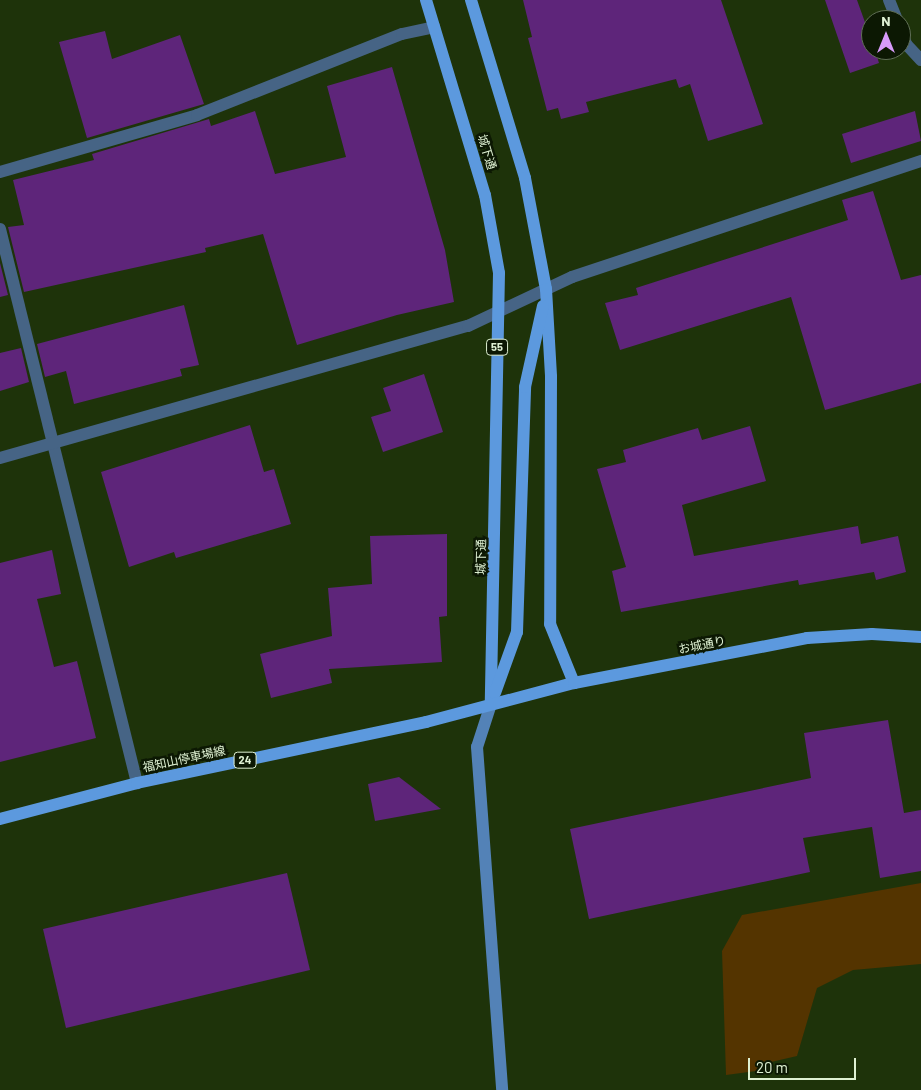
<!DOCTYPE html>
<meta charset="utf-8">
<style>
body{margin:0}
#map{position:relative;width:921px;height:1090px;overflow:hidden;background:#1e330a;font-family:Barlow,"Noto Sans JP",sans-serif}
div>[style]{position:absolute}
.green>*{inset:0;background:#543400}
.building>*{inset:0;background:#5e257a}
.street>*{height:12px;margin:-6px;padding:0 6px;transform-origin:6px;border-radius:6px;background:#466485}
.secondary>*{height:12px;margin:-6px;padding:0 6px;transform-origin:6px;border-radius:6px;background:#5382b7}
.primary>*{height:12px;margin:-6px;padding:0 6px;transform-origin:6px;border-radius:6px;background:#5c99de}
span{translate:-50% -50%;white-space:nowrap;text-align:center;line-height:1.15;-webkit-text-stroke:5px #0c1803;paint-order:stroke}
.shield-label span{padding:1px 4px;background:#0c1803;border:1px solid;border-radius:4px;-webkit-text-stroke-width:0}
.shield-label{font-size:11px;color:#dff1d3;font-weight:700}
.street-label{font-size:12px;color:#dff1d3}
.north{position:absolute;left:861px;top:10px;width:50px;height:50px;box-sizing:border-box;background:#0c1803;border:1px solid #606f56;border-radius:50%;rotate:0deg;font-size:14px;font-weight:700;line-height:20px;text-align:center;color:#dff1d3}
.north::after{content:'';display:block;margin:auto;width:18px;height:22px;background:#d79bf9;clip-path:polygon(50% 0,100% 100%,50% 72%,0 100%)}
.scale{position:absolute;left:748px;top:1058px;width:108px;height:22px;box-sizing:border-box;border:2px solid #dff1d3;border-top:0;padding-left:6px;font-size:15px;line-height:18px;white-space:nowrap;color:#dff1d3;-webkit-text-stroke:4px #0c1803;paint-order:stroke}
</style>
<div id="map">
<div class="green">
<div style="clip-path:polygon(921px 883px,921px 964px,853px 970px,817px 988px,797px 1056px,771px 1062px,756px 1071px,726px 1075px,722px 951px,742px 915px)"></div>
</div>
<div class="building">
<div style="clip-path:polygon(523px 0,721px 0,763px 124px,708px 141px,690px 84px,679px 88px,676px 79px,586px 102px,589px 112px,561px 119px,558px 108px,547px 111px,528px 38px,532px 37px)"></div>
<div style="clip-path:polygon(825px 0,857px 0,871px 39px,871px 50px,875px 50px,879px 63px,850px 73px)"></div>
<div style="clip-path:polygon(105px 31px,112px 59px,180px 35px,204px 104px,87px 138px,59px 42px)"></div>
<div style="clip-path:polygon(392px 67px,445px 250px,454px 302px,397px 315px,297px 345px,263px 234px,205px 248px,206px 252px,24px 292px,8px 227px,24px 225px,13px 180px,94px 160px,92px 154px,209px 119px,211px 126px,255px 111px,275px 174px,346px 157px,327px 86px)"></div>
<div style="clip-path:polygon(915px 111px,921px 141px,851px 163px,842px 134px)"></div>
<div style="clip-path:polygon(873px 191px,901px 280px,921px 275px,921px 383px,825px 410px,791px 297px,620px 350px,605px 303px,638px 295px,636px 288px,848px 220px,842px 200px)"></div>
<div style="clip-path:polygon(0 263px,8px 295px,0 297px)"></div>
<div style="clip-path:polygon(184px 305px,199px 365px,180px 369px,182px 376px,74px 404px,66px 371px,45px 377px,37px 344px)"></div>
<div style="clip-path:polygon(21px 348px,29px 382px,0 391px,0 353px)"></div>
<div style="clip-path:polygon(424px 374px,443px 432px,383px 452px,371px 417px,391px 411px,383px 388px)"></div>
<div style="clip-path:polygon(250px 425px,264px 472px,274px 469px,291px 524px,176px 558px,174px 552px,129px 567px,101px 472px)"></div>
<div style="clip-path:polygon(750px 426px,766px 481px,682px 505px,694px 556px,858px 526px,861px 544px,898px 536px,906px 572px,876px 580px,874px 572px,799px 585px,798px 580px,621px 612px,612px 571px,626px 567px,597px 469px,626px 462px,623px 450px,698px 428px,702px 440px)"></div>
<div style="clip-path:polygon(447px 534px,447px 616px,439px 617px,442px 662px,329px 669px,332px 683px,271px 698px,260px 654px,332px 636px,328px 588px,372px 584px,370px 536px)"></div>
<div style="clip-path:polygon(52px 550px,61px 594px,37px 599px,54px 667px,77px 661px,96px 738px,0 762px,0 563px)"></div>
<div style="clip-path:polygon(888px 720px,904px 813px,921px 810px,921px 871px,880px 878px,872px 827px,803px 838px,810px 872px,589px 919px,570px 829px,811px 778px,804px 733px)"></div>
<div style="clip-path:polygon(399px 777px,441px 809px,375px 821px,368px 784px)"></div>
<div style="clip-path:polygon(287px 873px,310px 970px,66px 1028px,43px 929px)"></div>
</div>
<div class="street">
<div style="left:889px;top:0;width:22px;rotate:68deg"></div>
<div style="left:901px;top:30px;width:15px;rotate:70deg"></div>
<div style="left:906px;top:44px;width:22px;rotate:47deg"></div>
<div style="left:0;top:172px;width:205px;rotate:-16.1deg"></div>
<div style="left:197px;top:115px;width:220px;rotate:-21.6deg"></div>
<div style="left:402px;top:34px;width:33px;rotate:-12deg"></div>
<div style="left:0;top:229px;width:571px;rotate:76.11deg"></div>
<div style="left:0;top:458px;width:486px;rotate:-15.8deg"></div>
<div style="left:468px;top:326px;width:115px;rotate:-25.2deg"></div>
<div style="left:572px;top:277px;width:368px;rotate:-18.4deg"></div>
</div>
<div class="secondary">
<div style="left:491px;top:704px;width:45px;rotate:108deg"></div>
<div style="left:477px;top:747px;width:344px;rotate:85.8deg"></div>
</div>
<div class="primary">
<div style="left:426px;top:0;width:204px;rotate:73.2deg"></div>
<div style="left:485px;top:195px;width:79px;rotate:79.8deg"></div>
<div style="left:499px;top:273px;width:431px;rotate:91.1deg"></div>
<div style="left:471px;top:0;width:186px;rotate:73.1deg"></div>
<div style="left:525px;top:178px;width:113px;rotate:79.3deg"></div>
<div style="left:546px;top:289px;width:88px;rotate:86.7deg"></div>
<div style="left:551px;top:377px;width:247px;rotate:90.2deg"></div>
<div style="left:550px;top:624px;width:64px;rotate:67.9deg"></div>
<div style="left:495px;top:693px;width:65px;rotate:-70.2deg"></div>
<div style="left:517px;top:632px;width:245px;rotate:-88.1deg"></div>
<div style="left:525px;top:387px;width:83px;rotate:-77.5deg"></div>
<div style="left:0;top:819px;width:142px;rotate:-14.7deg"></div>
<div style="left:137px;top:783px;width:295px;rotate:-11.9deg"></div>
<div style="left:426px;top:722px;width:153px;rotate:-14.8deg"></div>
<div style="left:574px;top:683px;width:237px;rotate:-10.9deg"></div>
<div style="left:807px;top:638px;width:65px;rotate:-3.5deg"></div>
<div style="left:872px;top:634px;width:49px;rotate:3.5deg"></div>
</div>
<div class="shield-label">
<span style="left:497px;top:347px">55</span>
<span style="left:245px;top:760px">24</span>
</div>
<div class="street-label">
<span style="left:487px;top:152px;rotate:73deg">城下通</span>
<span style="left:481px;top:557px;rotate:-89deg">城下通</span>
<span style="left:702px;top:645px;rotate:-11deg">お城通り</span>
<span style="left:184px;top:759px;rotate:-12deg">福知山停車場線</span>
</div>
<div class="north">N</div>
<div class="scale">20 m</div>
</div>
